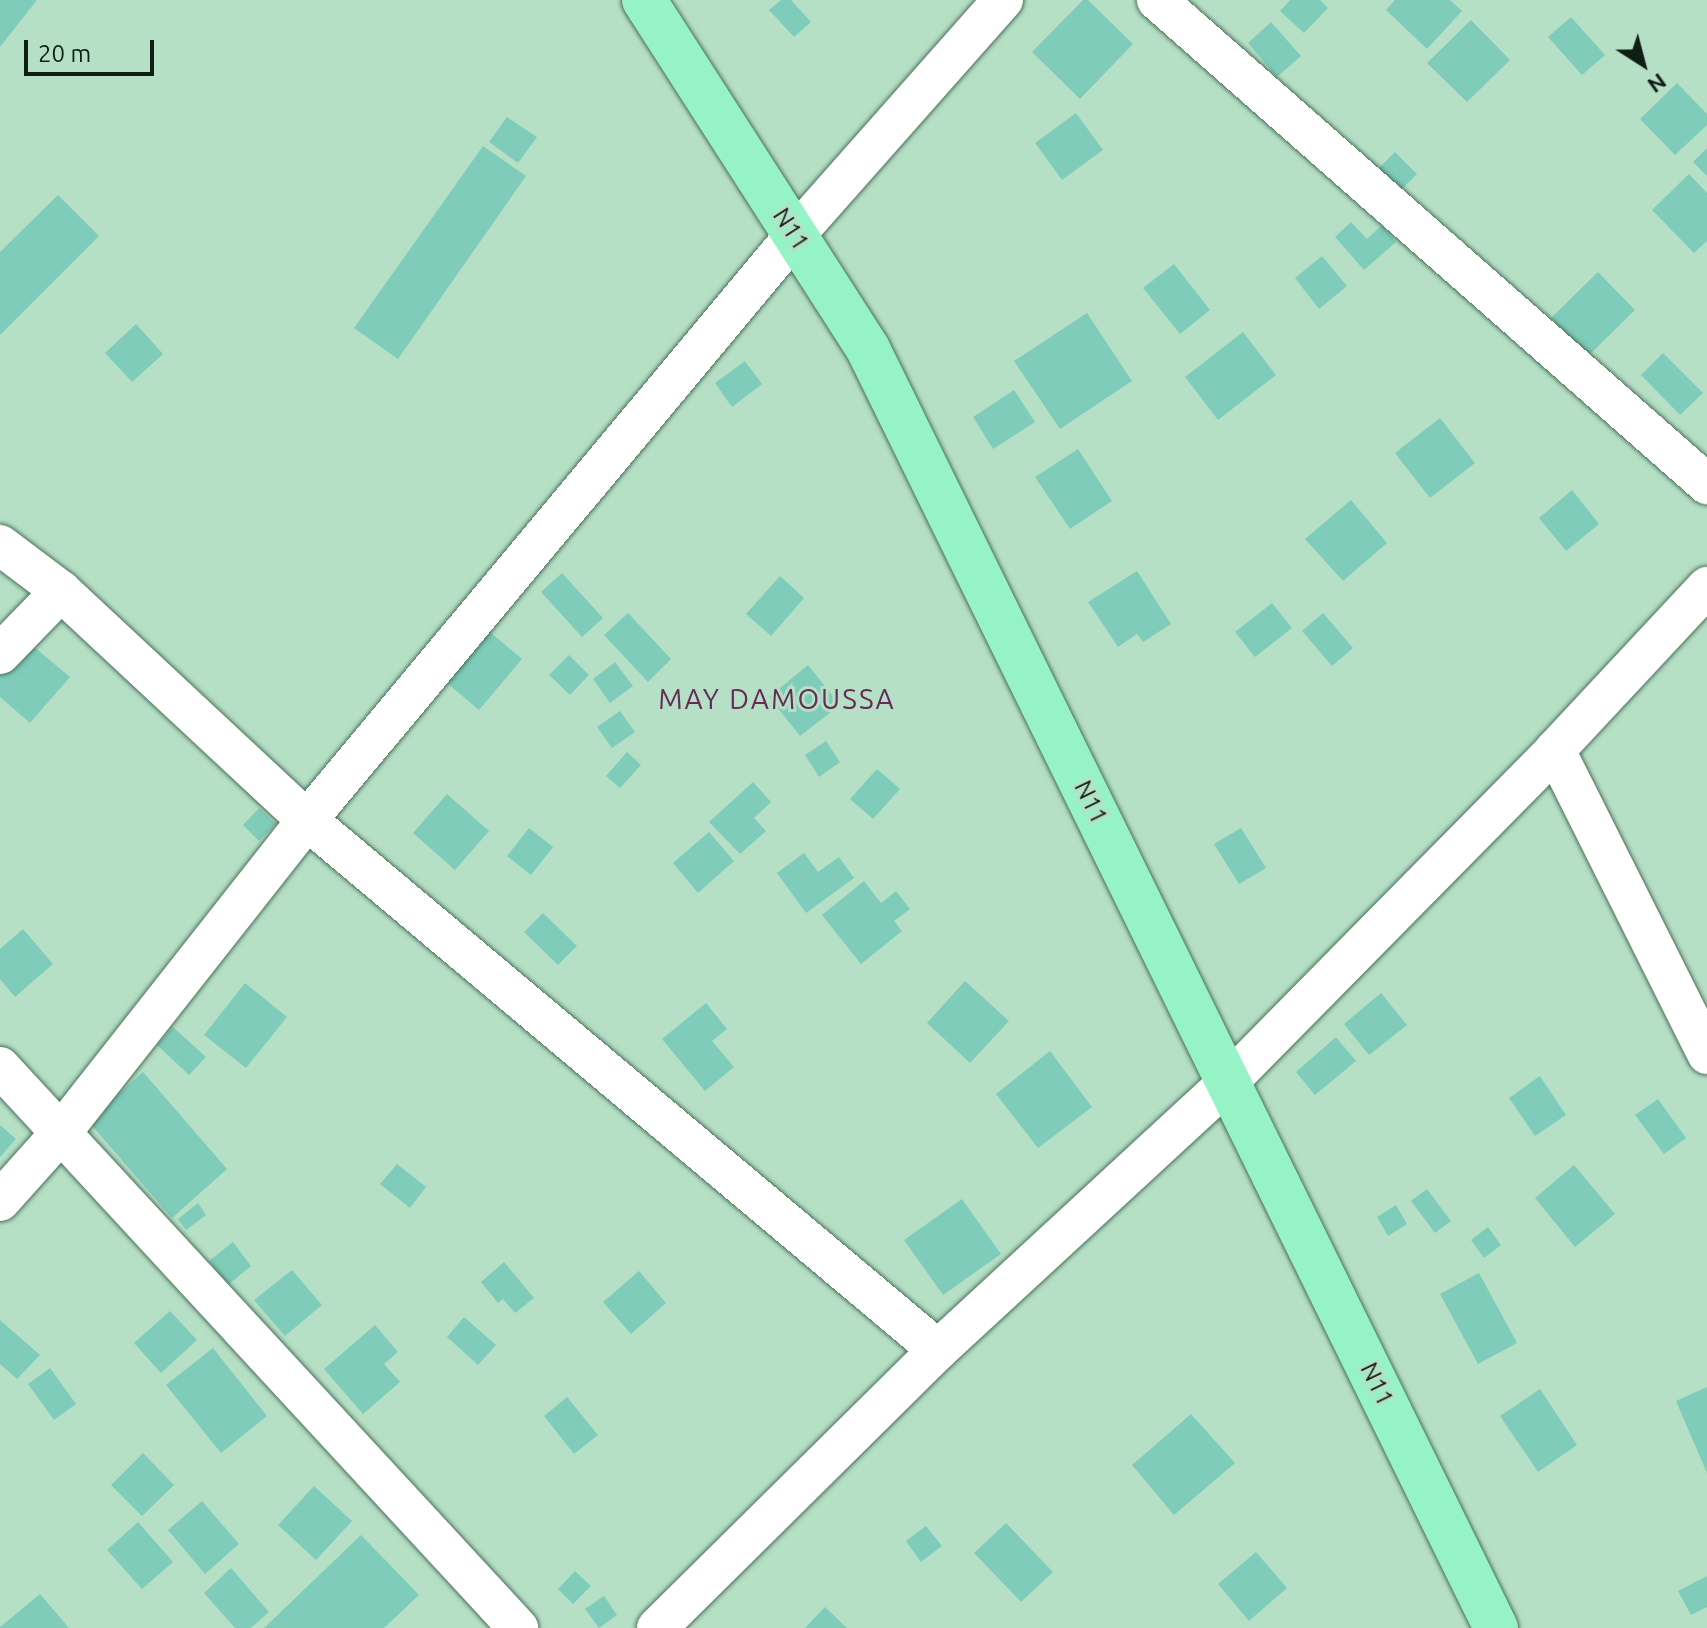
<!DOCTYPE html>
<style>
body{margin:0}
#map{position:relative;width:1707px;height:1628px;overflow:hidden;background:#b6e0c6;font-family:Ubuntu,sans-serif}
div>[style]{position:absolute}
.building>*{inset:0;background:#7fccba}
.roads{filter:drop-shadow(0 0 2px #4b705a) drop-shadow(0 0 2px #4b705a)}
.street>*{height:40px;margin:-20px;padding:0 20px;transform-origin:20px;border-radius:20px;background:#fff}
.primary>*{height:44px;margin:-22px;padding:0 22px;transform-origin:22px;border-radius:22px;background:#95f3c5}
span{translate:-50% -50%;white-space:nowrap;text-align:center;line-height:1.15;-webkit-text-stroke:6px #b6e0c6;paint-order:stroke}
.street-label{font-size:24px;color:#101f16}
.quarter-label{font-size:28px;color:#652c57;letter-spacing:2px}
.north{position:absolute;left:1603px;top:24px;width:80px;height:80px;-webkit-text-stroke:6px #b6e0c6;paint-order:stroke;rotate:144deg;font-size:22px;font-weight:700;line-height:32px;text-align:center;color:#101f16}
.north::after{content:'';display:block;margin:auto;width:28px;height:36px;background:#101f16;clip-path:polygon(50% 0,100% 100%,50% 72%,0 100%)}
.scale{position:absolute;left:24px;top:40px;width:130px;height:36px;box-sizing:border-box;border:4px solid #101f16;border-top:0;padding-left:10px;font-size:24px;line-height:28px;white-space:nowrap;color:#101f16;-webkit-text-stroke:6px #b6e0c6;paint-order:stroke}
</style>
<div id="map">
<div class="building">
<div style="clip-path:polygon(0 0,37px 0,0 47px)"></div>
<div style="clip-path:polygon(781px 0,791px 0,811px 22px,794px 37px,769px 10px)"></div>
<div style="clip-path:polygon(1083px 0,1088px 0,1133px 44px,1080px 99px,1032px 52px)"></div>
<div style="clip-path:polygon(1290px 0,1320px 0,1328px 8px,1304px 33px,1280px 11px)"></div>
<div style="clip-path:polygon(1395px 0,1450px 0,1462px 11px,1427px 49px,1386px 10px)"></div>
<div style="clip-path:polygon(1571px 17px,1605px 55px,1582px 75px,1548px 37px)"></div>
<div style="clip-path:polygon(1471px 20px,1510px 60px,1467px 102px,1427px 63px)"></div>
<div style="clip-path:polygon(1271px 22px,1301px 56px,1277px 77px,1248px 43px)"></div>
<div style="clip-path:polygon(1677px 83px,1707px 114px,1707px 125px,1675px 155px,1640px 119px)"></div>
<div style="clip-path:polygon(1076px 113px,1103px 150px,1062px 180px,1035px 143px)"></div>
<div style="clip-path:polygon(507px 117px,537px 137px,518px 163px,489px 142px)"></div>
<div style="clip-path:polygon(483px 146px,526px 176px,398px 359px,354px 328px)"></div>
<div style="clip-path:polygon(1707px 148px,1707px 176px,1693px 162px)"></div>
<div style="clip-path:polygon(1395px 152px,1417px 174px,1400px 191px,1378px 169px)"></div>
<div style="clip-path:polygon(1689px 174px,1707px 193px,1707px 241px,1694px 253px,1652px 210px)"></div>
<div style="clip-path:polygon(58px 195px,99px 236px,0 335px,0 252px)"></div>
<div style="clip-path:polygon(1351px 222px,1367px 239px,1382px 225px,1396px 242px,1364px 270px,1335px 237px)"></div>
<div style="clip-path:polygon(1322px 256px,1347px 286px,1319px 309px,1295px 278px)"></div>
<div style="clip-path:polygon(1174px 264px,1210px 310px,1180px 334px,1143px 288px)"></div>
<div style="clip-path:polygon(1598px 272px,1635px 310px,1588px 356px,1551px 318px)"></div>
<div style="clip-path:polygon(1087px 313px,1132px 381px,1060px 429px,1014px 361px)"></div>
<div style="clip-path:polygon(136px 324px,163px 354px,132px 382px,105px 353px)"></div>
<div style="clip-path:polygon(1243px 332px,1276px 375px,1218px 420px,1185px 377px)"></div>
<div style="clip-path:polygon(1663px 353px,1703px 393px,1680px 415px,1641px 375px)"></div>
<div style="clip-path:polygon(745px 361px,762px 384px,732px 407px,715px 383px)"></div>
<div style="clip-path:polygon(1014px 390px,1035px 422px,993px 449px,973px 417px)"></div>
<div style="clip-path:polygon(1440px 418px,1475px 463px,1430px 498px,1395px 453px)"></div>
<div style="clip-path:polygon(1078px 449px,1112px 501px,1070px 529px,1035px 477px)"></div>
<div style="clip-path:polygon(1572px 490px,1599px 524px,1566px 551px,1539px 518px)"></div>
<div style="clip-path:polygon(1351px 500px,1387px 543px,1343px 581px,1305px 539px)"></div>
<div style="clip-path:polygon(1137px 571px,1171px 624px,1143px 642px,1137px 634px,1118px 647px,1088px 602px)"></div>
<div style="clip-path:polygon(562px 573px,603px 618px,582px 637px,541px 592px)"></div>
<div style="clip-path:polygon(780px 576px,804px 598px,771px 636px,746px 614px)"></div>
<div style="clip-path:polygon(1272px 603px,1292px 628px,1255px 657px,1235px 632px)"></div>
<div style="clip-path:polygon(628px 613px,671px 659px,648px 682px,604px 635px)"></div>
<div style="clip-path:polygon(1323px 613px,1353px 648px,1332px 666px,1302px 631px)"></div>
<div style="clip-path:polygon(484px 627px,522px 659px,479px 710px,441px 678px)"></div>
<div style="clip-path:polygon(27px 641px,70px 677px,30px 723px,0 697px,0 673px)"></div>
<div style="clip-path:polygon(569px 655px,589px 675px,570px 695px,549px 675px)"></div>
<div style="clip-path:polygon(615px 662px,633px 686px,610px 703px,593px 679px)"></div>
<div style="clip-path:polygon(808px 665px,840px 705px,800px 736px,769px 697px)"></div>
<div style="clip-path:polygon(620px 711px,635px 732px,612px 748px,597px 727px)"></div>
<div style="clip-path:polygon(826px 741px,840px 762px,819px 777px,805px 755px)"></div>
<div style="clip-path:polygon(627px 752px,641px 765px,620px 788px,606px 776px)"></div>
<div style="clip-path:polygon(877px 769px,900px 789px,873px 819px,850px 799px)"></div>
<div style="clip-path:polygon(753px 782px,771px 802px,754px 818px,766px 831px,740px 854px,709px 822px)"></div>
<div style="clip-path:polygon(447px 794px,489px 831px,455px 870px,413px 833px)"></div>
<div style="clip-path:polygon(259px 808px,276px 824px,259px 841px,243px 825px)"></div>
<div style="clip-path:polygon(529px 828px,553px 847px,531px 875px,507px 856px)"></div>
<div style="clip-path:polygon(1241px 828px,1266px 868px,1239px 884px,1214px 844px)"></div>
<div style="clip-path:polygon(709px 832px,734px 861px,698px 893px,673px 863px)"></div>
<div style="clip-path:polygon(804px 853px,818px 872px,839px 857px,854px 878px,806px 913px,777px 873px)"></div>
<div style="clip-path:polygon(864px 881px,881px 903px,896px 891px,910px 909px,894px 921px,902px 931px,861px 964px,822px 915px)"></div>
<div style="clip-path:polygon(543px 913px,577px 946px,558px 965px,524px 932px)"></div>
<div style="clip-path:polygon(23px 929px,53px 964px,15px 997px,0 979px,0 949px)"></div>
<div style="clip-path:polygon(965px 981px,1009px 1021px,970px 1063px,927px 1023px)"></div>
<div style="clip-path:polygon(245px 983px,287px 1017px,246px 1068px,204px 1035px)"></div>
<div style="clip-path:polygon(1381px 993px,1407px 1025px,1369px 1055px,1344px 1024px)"></div>
<div style="clip-path:polygon(706px 1003px,727px 1029px,712px 1041px,734px 1067px,705px 1091px,662px 1039px)"></div>
<div style="clip-path:polygon(173px 1027px,206px 1057px,189px 1075px,157px 1045px)"></div>
<div style="clip-path:polygon(1336px 1037px,1356px 1061px,1315px 1095px,1296px 1072px)"></div>
<div style="clip-path:polygon(1050px 1051px,1092px 1107px,1038px 1148px,996px 1094px)"></div>
<div style="clip-path:polygon(143px 1072px,227px 1169px,172px 1218px,88px 1121px)"></div>
<div style="clip-path:polygon(1540px 1076px,1566px 1115px,1535px 1136px,1509px 1098px)"></div>
<div style="clip-path:polygon(1658px 1099px,1686px 1138px,1664px 1154px,1635px 1115px)"></div>
<div style="clip-path:polygon(0 1125px,16px 1139px,0 1157px)"></div>
<div style="clip-path:polygon(397px 1164px,426px 1187px,410px 1208px,380px 1184px)"></div>
<div style="clip-path:polygon(1574px 1165px,1615px 1214px,1575px 1247px,1535px 1198px)"></div>
<div style="clip-path:polygon(1427px 1189px,1451px 1221px,1435px 1233px,1411px 1201px)"></div>
<div style="clip-path:polygon(962px 1199px,1001px 1254px,943px 1295px,904px 1240px)"></div>
<div style="clip-path:polygon(198px 1203px,206px 1215px,186px 1230px,178px 1219px)"></div>
<div style="clip-path:polygon(1396px 1205px,1407px 1224px,1388px 1236px,1377px 1217px)"></div>
<div style="clip-path:polygon(1488px 1227px,1501px 1245px,1484px 1258px,1471px 1240px)"></div>
<div style="clip-path:polygon(233px 1242px,251px 1266px,228px 1285px,209px 1261px)"></div>
<div style="clip-path:polygon(504px 1262px,534px 1298px,515px 1313px,503px 1299px,498px 1303px,481px 1282px)"></div>
<div style="clip-path:polygon(292px 1270px,322px 1305px,285px 1336px,254px 1300px)"></div>
<div style="clip-path:polygon(639px 1271px,666px 1303px,631px 1334px,603px 1302px)"></div>
<div style="clip-path:polygon(1479px 1273px,1517px 1343px,1478px 1364px,1440px 1294px)"></div>
<div style="clip-path:polygon(170px 1311px,197px 1340px,161px 1373px,134px 1343px)"></div>
<div style="clip-path:polygon(464px 1317px,496px 1345px,478px 1365px,447px 1337px)"></div>
<div style="clip-path:polygon(0 1320px,40px 1355px,17px 1379px,0 1364px)"></div>
<div style="clip-path:polygon(375px 1325px,398px 1352px,384px 1364px,400px 1382px,363px 1414px,324px 1369px)"></div>
<div style="clip-path:polygon(213px 1348px,267px 1416px,221px 1453px,166px 1385px)"></div>
<div style="clip-path:polygon(50px 1368px,76px 1404px,54px 1420px,28px 1384px)"></div>
<div style="clip-path:polygon(1707px 1387px,1707px 1473px,1676px 1401px)"></div>
<div style="clip-path:polygon(1540px 1389px,1577px 1445px,1538px 1472px,1500px 1416px)"></div>
<div style="clip-path:polygon(567px 1397px,598px 1435px,574px 1454px,544px 1416px)"></div>
<div style="clip-path:polygon(1191px 1414px,1235px 1463px,1174px 1515px,1132px 1465px)"></div>
<div style="clip-path:polygon(143px 1453px,174px 1485px,142px 1516px,111px 1485px)"></div>
<div style="clip-path:polygon(314px 1486px,352px 1521px,316px 1560px,278px 1525px)"></div>
<div style="clip-path:polygon(202px 1501px,239px 1544px,205px 1574px,168px 1530px)"></div>
<div style="clip-path:polygon(138px 1522px,173px 1562px,142px 1589px,107px 1550px)"></div>
<div style="clip-path:polygon(1006px 1523px,1053px 1572px,1021px 1602px,974px 1553px)"></div>
<div style="clip-path:polygon(926px 1526px,942px 1546px,921px 1562px,906px 1541px)"></div>
<div style="clip-path:polygon(361px 1535px,419px 1595px,384px 1628px,264px 1628px)"></div>
<div style="clip-path:polygon(1256px 1552px,1287px 1588px,1249px 1621px,1218px 1584px)"></div>
<div style="clip-path:polygon(231px 1568px,269px 1612px,251px 1628px,235px 1628px,204px 1593px)"></div>
<div style="clip-path:polygon(575px 1571px,591px 1586px,573px 1604px,558px 1589px)"></div>
<div style="clip-path:polygon(1707px 1576px,1707px 1607px,1691px 1615px,1678px 1591px)"></div>
<div style="clip-path:polygon(40px 1594px,69px 1628px,0 1628px,0 1627px)"></div>
<div style="clip-path:polygon(604px 1596px,617px 1615px,599px 1628px,585px 1609px)"></div>
<div style="clip-path:polygon(825px 1607px,847px 1628px,805px 1628px)"></div>
</div>
<div class="roads">
<div class="street">
<div style="left:1157px;top:0;width:733px;rotate:41.35deg"></div>
<div style="left:0;top:545px;width:76px;rotate:37deg"></div>
<div style="left:61px;top:591px;width:336px;rotate:43deg"></div>
<div style="left:307px;top:820px;width:824px;rotate:40.03deg"></div>
<div style="left:0;top:654px;width:88px;rotate:-45.9deg"></div>
<div style="left:1555px;top:750px;width:340px;rotate:63.4deg"></div>
<div style="left:0;top:1067px;width:764px;rotate:47.28deg"></div>
<div style="left:0;top:1201px;width:90px;rotate:-48.2deg"></div>
<div style="left:60px;top:1134px;width:400px;rotate:-51.8deg"></div>
<div style="left:307px;top:820px;width:762px;rotate:-50.17deg"></div>
<div style="left:795px;top:235px;width:314px;rotate:-48.5deg"></div>
<div style="left:657px;top:1628px;width:395px;rotate:-44.7deg"></div>
<div style="left:938px;top:1350px;width:395px;rotate:-42.7deg"></div>
<div style="left:1228px;top:1082px;width:466px;rotate:-45.4deg"></div>
<div style="left:1555px;top:750px;width:223px;rotate:-47deg"></div>
</div>
<div class="primary">
<div style="left:644px;top:0;width:415px;rotate:57.3deg"></div>
<div style="left:868px;top:349px;width:1425px;rotate:63.85deg"></div>
</div>
</div>
<div class="street-label">
<span style="left:791px;top:229px;rotate:57deg">N11</span>
<span style="left:1091px;top:802px;rotate:64deg">N11</span>
<span style="left:1377px;top:1384px;rotate:64deg">N11</span>
</div>
<div class="quarter-label">
<span style="left:777px;top:699px">MAY DAMOUSSA</span>
</div>
<div class="north">N</div>
<div class="scale">20 m</div>
</div>
